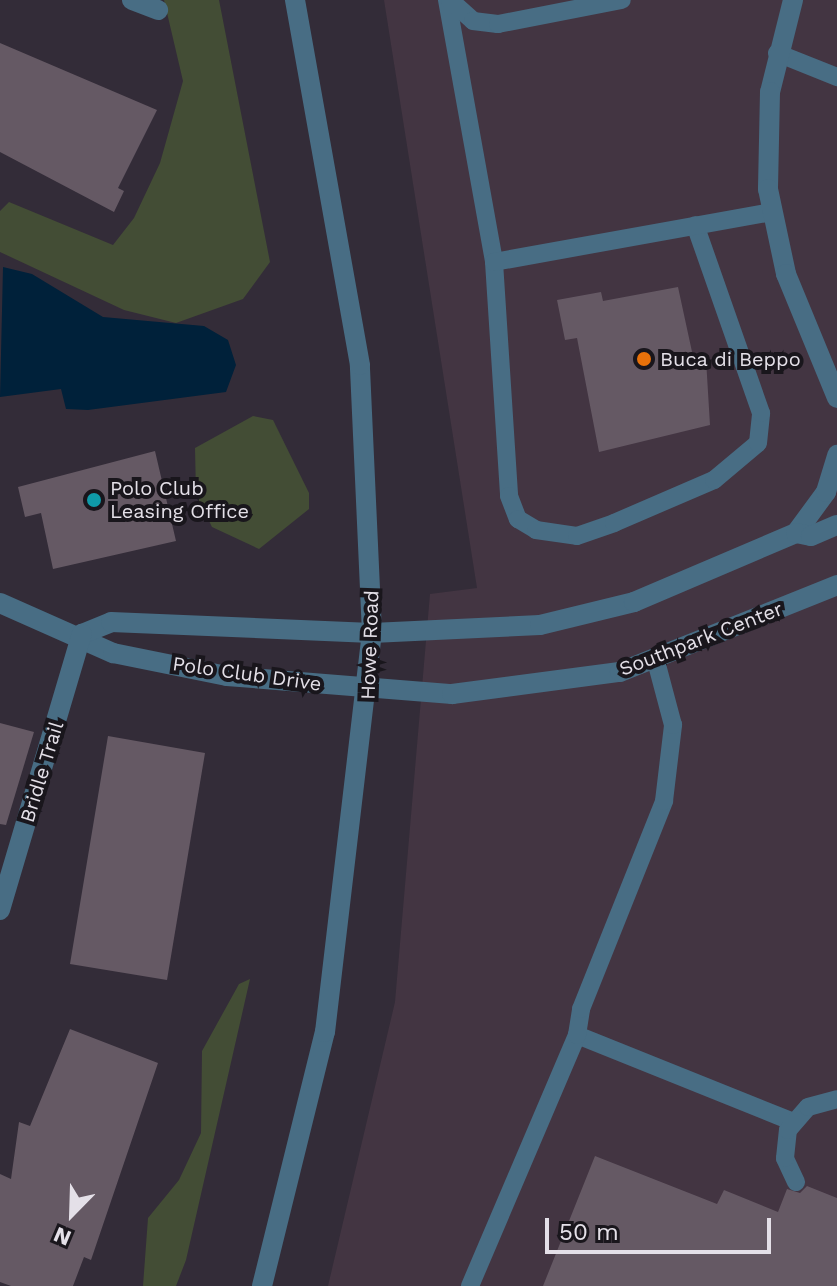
<!DOCTYPE html>
<style>
body{margin:0}
#map{position:relative;width:837px;height:1286px;overflow:hidden;background:#332c38;font-family:"Work Sans",sans-serif}
div>[style]{position:absolute}
.commercial>*{inset:0;background:#433542}
.green>*{inset:0;background:#434d35}
.water>*{inset:0;background:#00213a}
.building>*{inset:0;background:#655964}
.service>*{height:18px;margin:-9px;padding:0 9px;transform-origin:9px;border-radius:9px;background:#486d84}
.minor>*{height:20px;margin:-10px;padding:0 10px;transform-origin:10px;border-radius:10px;background:#486d84}
.tertiary>*{height:20px;margin:-10px;padding:0 10px;transform-origin:10px;border-radius:10px;background:#486d84}
.dots>*{width:22px;height:22px;translate:-50% -50%;box-sizing:border-box;border:4px solid #19161c;border-radius:50%}
span{translate:-50% -50%;white-space:nowrap;text-align:center;line-height:1.15;-webkit-text-stroke:8px #19161c;paint-order:stroke}
.poi-label{font-size:20px;color:#e4e0e8}
.left{translate:0 -50%;text-align:left}
.street-label{font-size:20px;color:#e4e0e8}
.north{position:absolute;left:32px;top:1174px;width:80px;height:80px;-webkit-text-stroke:6px #19161c;paint-order:stroke;rotate:203deg;font-size:22px;font-weight:700;line-height:32px;text-align:center;color:#e4e0e8}
.north::after{content:'';display:block;margin:auto;width:28px;height:36px;background:#e4e0e8;clip-path:polygon(50% 0,100% 100%,50% 72%,0 100%)}
.scale{position:absolute;left:545px;top:1218px;width:226px;height:36px;box-sizing:border-box;border:4px solid #e4e0e8;border-top:0;padding-left:10px;font-size:24px;line-height:28px;white-space:nowrap;color:#e4e0e8;-webkit-text-stroke:6px #19161c;paint-order:stroke}
</style>
<div id="map">
<div class="commercial">
<div style="clip-path:polygon(384px 0,837px 0,837px 1286px,328px 1286px,395px 1002px,430px 594px,477px 588px)"></div>
</div>
<div class="green">
<div style="clip-path:polygon(164px 0,219px 0,270px 262px,243px 299px,176px 323px,124px 310px,0 252px,0 211px,9px 202px,113px 245px,134px 218px,160px 163px,183px 81px)"></div>
<div style="clip-path:polygon(253px 416px,273px 420px,309px 493px,309px 509px,259px 549px,212px 527px,196px 494px,195px 448px)"></div>
<div style="clip-path:polygon(250px 979px,186px 1260px,176px 1286px,143px 1286px,148px 1218px,179px 1180px,201px 1133px,202px 1051px,239px 984px)"></div>
</div>
<div class="water">
<div style="clip-path:polygon(3px 267px,32px 274px,103px 317px,204px 326px,228px 340px,236px 365px,226px 392px,88px 410px,66px 409px,61px 389px,0 397px)"></div>
</div>
<div class="building">
<div style="clip-path:polygon(0 43px,157px 110px,118px 188px,124px 191px,114px 212px,0 152px)"></div>
<div style="clip-path:polygon(678px 287px,694px 361px,706px 359px,710px 425px,599px 452px,577px 338px,565px 340px,557px 300px,601px 292px,603px 301px)"></div>
<div style="clip-path:polygon(155px 451px,176px 541px,53px 569px,41px 513px,25px 517px,18px 487px)"></div>
<div style="clip-path:polygon(0 723px,34px 732px,6px 825px,0 824px)"></div>
<div style="clip-path:polygon(108px 736px,205px 753px,167px 980px,70px 964px)"></div>
<div style="clip-path:polygon(70px 1029px,158px 1063px,91px 1260px,84px 1257px,73px 1286px,11px 1286px,0 1282px,0 1174px,11px 1179px,19px 1122px,30px 1126px)"></div>
<div style="clip-path:polygon(595px 1156px,717px 1204px,724px 1190px,778px 1212px,787px 1189px,800px 1193px,807px 1186px,837px 1198px,837px 1286px,543px 1286px)"></div>
</div>
<div class="service">
<div style="left:447px;top:0;width:266px;rotate:79.8deg"></div>
<div style="left:494px;top:262px;width:234px;rotate:86.3deg"></div>
<div style="left:509px;top:496px;width:25px;rotate:69deg"></div>
<div style="left:518px;top:519px;width:21px;rotate:31deg"></div>
<div style="left:536px;top:530px;width:41px;rotate:8.3deg"></div>
<div style="left:577px;top:536px;width:39px;rotate:-19deg"></div>
<div style="left:614px;top:523px;width:109px;rotate:-23.3deg"></div>
<div style="left:714px;top:480px;width:57px;rotate:-40.1deg"></div>
<div style="left:758px;top:443px;width:30px;rotate:-84deg"></div>
<div style="left:761px;top:413px;width:199px;rotate:-109.3deg"></div>
<div style="left:450px;top:0;width:31px;rotate:42deg"></div>
<div style="left:473px;top:21px;width:25px;rotate:7deg"></div>
<div style="left:498px;top:24px;width:126px;rotate:-11deg"></div>
<div style="left:777px;top:53px;width:65px;rotate:21.8deg"></div>
<div style="left:494px;top:262px;width:282px;rotate:-10.2deg"></div>
<div style="left:577px;top:1035px;width:233px;rotate:21.9deg"></div>
<div style="left:796px;top:1182px;width:26px;rotate:-115deg"></div>
<div style="left:785px;top:1158px;width:28px;rotate:-84deg"></div>
<div style="left:788px;top:1130px;width:30px;rotate:-49deg"></div>
<div style="left:808px;top:1107px;width:30px;rotate:-15deg"></div>
<div style="left:470px;top:1286px;width:273px;rotate:-66.9deg"></div>
<div style="left:577px;top:1035px;width:26px;rotate:-81deg"></div>
<div style="left:581px;top:1009px;width:224px;rotate:-68.2deg"></div>
<div style="left:664px;top:801px;width:77px;rotate:-83.2deg"></div>
<div style="left:673px;top:725px;width:66px;rotate:-104.9deg"></div>
</div>
<div class="minor">
<div style="left:132px;top:0;width:28px;rotate:21deg"></div>
<div style="left:793px;top:0;width:95px;rotate:104deg"></div>
<div style="left:770px;top:92px;width:97px;rotate:91.2deg"></div>
<div style="left:768px;top:189px;width:87px;rotate:78deg"></div>
<div style="left:786px;top:274px;width:134px;rotate:67.6deg"></div>
<div style="left:796px;top:533px;width:51px;rotate:-53.8deg"></div>
<div style="left:826px;top:492px;width:39px;rotate:-73deg"></div>
<div style="left:0;top:603px;width:124px;rotate:23.9deg"></div>
<div style="left:113px;top:653px;width:116px;rotate:11.4deg"></div>
<div style="left:227px;top:676px;width:226px;rotate:4.6deg"></div>
<div style="left:452px;top:694px;width:169px;rotate:-7.5deg"></div>
<div style="left:620px;top:672px;width:234px;rotate:-21.8deg"></div>
<div style="left:82px;top:634px;width:31px;rotate:-22deg"></div>
<div style="left:111px;top:622px;width:261px;rotate:2.4deg"></div>
<div style="left:372px;top:633px;width:168px;rotate:-2.7deg"></div>
<div style="left:540px;top:625px;width:97px;rotate:-13.7deg"></div>
<div style="left:634px;top:602px;width:176px;rotate:-23.1deg"></div>
<div style="left:796px;top:533px;width:15px;rotate:11deg"></div>
<div style="left:811px;top:536px;width:28px;rotate:-23deg"></div>
<div style="left:0;top:910px;width:288px;rotate:-73.5deg"></div>
</div>
<div class="tertiary">
<div style="left:262px;top:1286px;width:262px;rotate:-76.1deg"></div>
<div style="left:325px;top:1032px;width:402px;rotate:-83.3deg"></div>
<div style="left:372px;top:633px;width:268px;rotate:-92.6deg"></div>
<div style="left:360px;top:365px;width:371px;rotate:-100.1deg"></div>
</div>
<div class="dots">
<div style="left:644px;top:359px;background:#e8710a"></div>
<div style="left:94px;top:500px;background:#0f9aa8"></div>
</div>
<div class="poi-label">
<span class="left" style="left:660px;top:359px">Buca di Beppo</span>
<span class="left" style="left:110px;top:500px">Polo Club<br>Leasing Office</span>
</div>
<div class="street-label">
<span style="left:701px;top:639px;rotate:-21deg">Southpark Center</span>
<span style="left:370px;top:645px;rotate:-88deg">Howe Road</span>
<span style="left:247px;top:674px;rotate:8deg">Polo Club Drive</span>
<span style="left:42px;top:772px;rotate:-73deg">Bridle Trail</span>
</div>
<div class="north">N</div>
<div class="scale">50 m</div>
</div>
